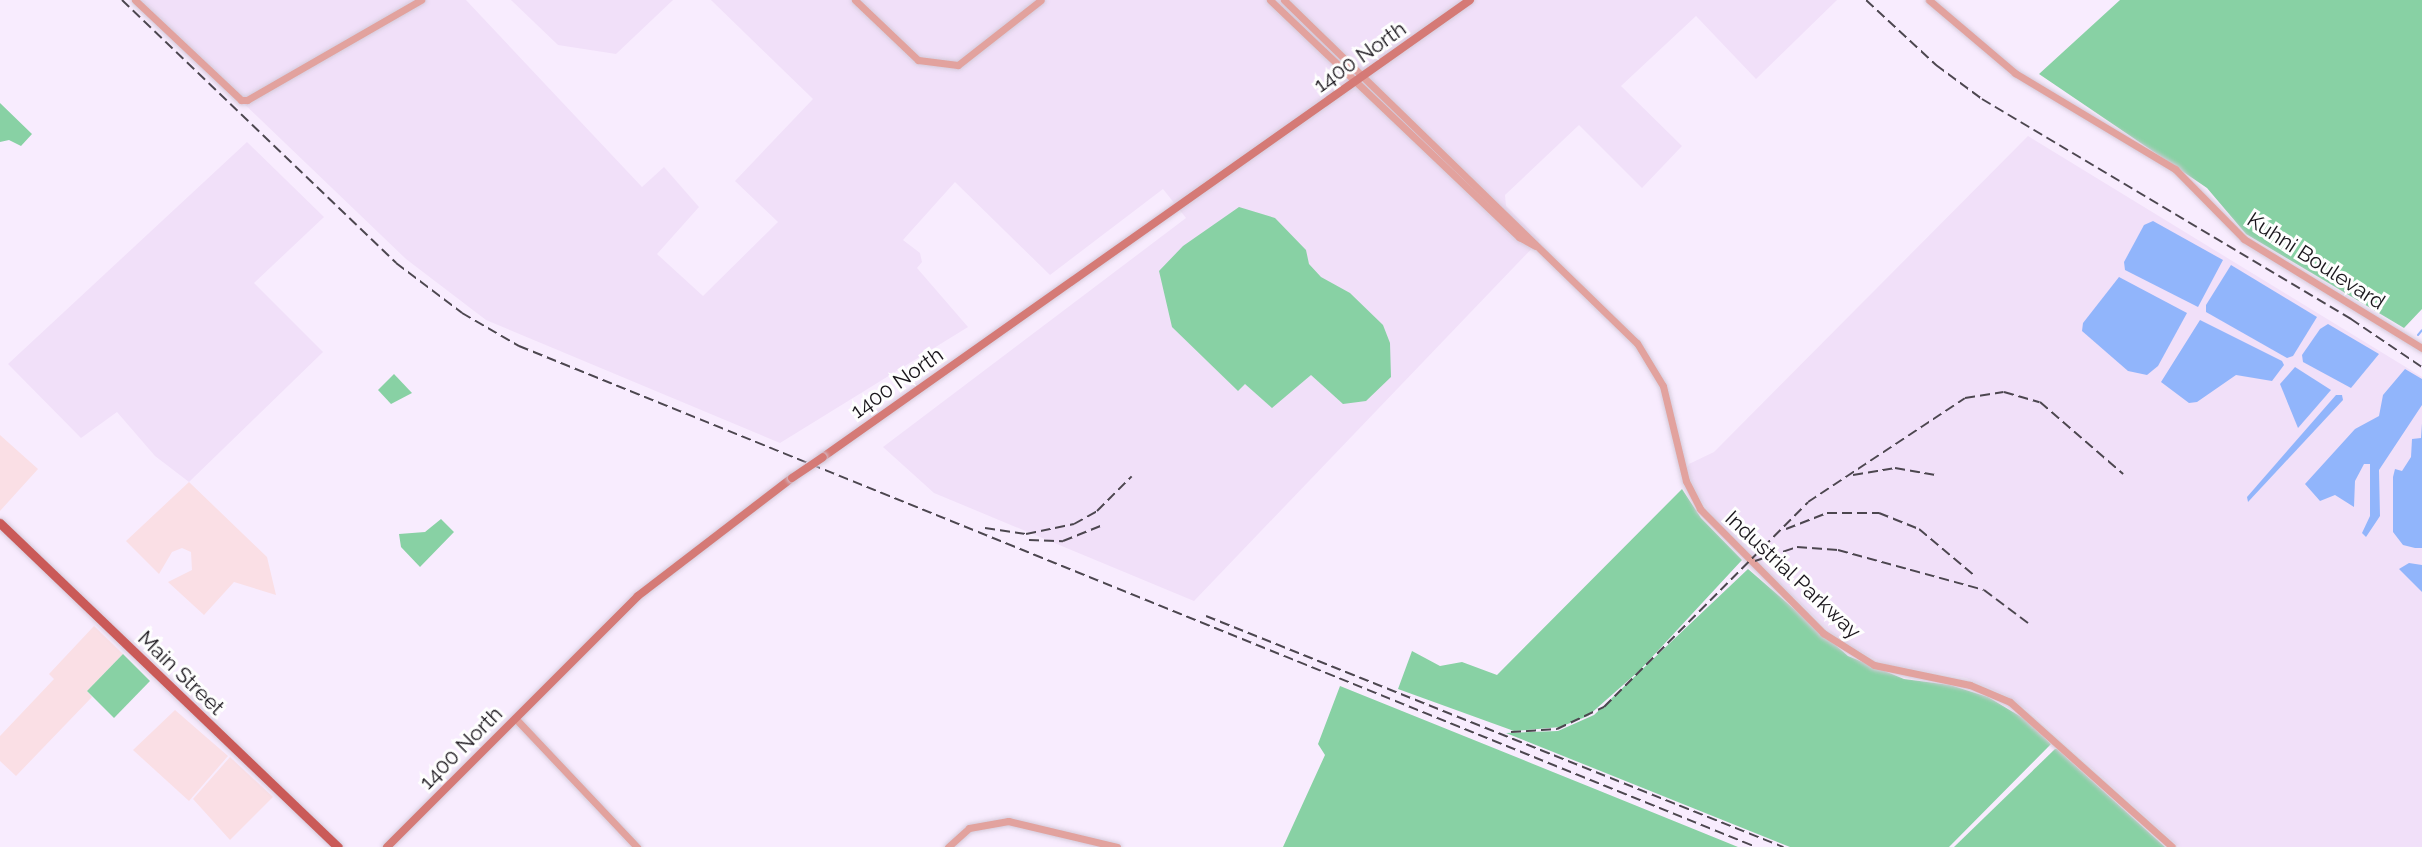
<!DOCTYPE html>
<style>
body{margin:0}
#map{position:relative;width:2422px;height:847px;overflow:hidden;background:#f8ecfe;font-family:Raleway,sans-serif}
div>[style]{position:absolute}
.commercial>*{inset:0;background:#fadfe5}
.built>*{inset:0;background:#f1e0f9}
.green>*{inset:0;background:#88d1a4}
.water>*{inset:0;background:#91b5fb}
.stream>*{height:2px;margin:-1px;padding:0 1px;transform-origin:1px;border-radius:1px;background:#91b5fb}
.roads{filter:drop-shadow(0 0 2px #d4cada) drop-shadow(0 0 2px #d4cada)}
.tertiary>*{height:7px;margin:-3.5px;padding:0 3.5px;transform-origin:3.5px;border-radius:3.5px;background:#e2a29e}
.secondary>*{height:8px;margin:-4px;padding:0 4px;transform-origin:4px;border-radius:4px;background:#d57a76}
.primary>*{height:9px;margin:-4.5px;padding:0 4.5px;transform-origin:4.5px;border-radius:4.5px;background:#ca5a58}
.rail>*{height:2px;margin-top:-1px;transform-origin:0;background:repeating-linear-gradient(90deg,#4c464f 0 10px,transparent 0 15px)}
.bridges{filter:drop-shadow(0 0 2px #d4cada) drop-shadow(0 0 2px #d4cada)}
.secondary-bridge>*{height:8px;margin:-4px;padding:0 4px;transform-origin:4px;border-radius:4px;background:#d57a76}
span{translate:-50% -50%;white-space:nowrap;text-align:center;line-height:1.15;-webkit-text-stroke:6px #fefefe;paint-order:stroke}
.street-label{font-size:21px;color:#19151b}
</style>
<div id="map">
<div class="commercial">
<div style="clip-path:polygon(0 435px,38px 469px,0 511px)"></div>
<div style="clip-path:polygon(189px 482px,267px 557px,276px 595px,234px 582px,204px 615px,168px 582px,192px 570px,191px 552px,182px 548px,172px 552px,159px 574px,126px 541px)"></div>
<div style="clip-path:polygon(94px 626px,123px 654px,87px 691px,92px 697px,16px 776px,0 761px,0 736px,54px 679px,49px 674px)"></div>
<div style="clip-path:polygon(175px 710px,228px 756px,189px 801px,133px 750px)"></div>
<div style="clip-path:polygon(230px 757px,273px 797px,230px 840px,193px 799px)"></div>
</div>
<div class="built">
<div style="clip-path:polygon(141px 0,466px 0,642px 187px,664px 167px,699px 207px,657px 254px,703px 296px,778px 222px,735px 181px,813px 99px,711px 0,1837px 0,1756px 79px,1696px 16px,1621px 86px,1682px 146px,1642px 188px,1579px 125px,1505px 195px,1506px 206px,1540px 240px,1194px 601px,934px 493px,883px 447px,1186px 218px,1163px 189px,1050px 275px,955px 182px,903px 240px,920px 253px,922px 262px,917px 268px,968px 327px,780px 443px,486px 320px,406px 259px,162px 25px)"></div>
<div style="clip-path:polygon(511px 0,673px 0,616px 54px,558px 45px)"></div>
<div style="clip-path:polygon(2028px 136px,2422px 377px,2422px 847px,2179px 847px,2033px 714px,2005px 695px,1966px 678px,1887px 665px,1842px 643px,1723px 530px,1697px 495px,1686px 470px,1689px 464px,1714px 452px)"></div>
<div style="clip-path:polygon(247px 142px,324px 217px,254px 283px,323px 352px,189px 482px,155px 456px,117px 412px,81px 438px,8px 364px)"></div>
</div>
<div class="green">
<div style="clip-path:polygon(2120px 0,2422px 0,2422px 309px,2404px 328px,2246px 234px,2207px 188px,2039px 74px)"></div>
<div style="clip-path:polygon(0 103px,32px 134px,21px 146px,9px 140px,0 142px)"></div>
<div style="clip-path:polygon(1239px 207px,1275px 218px,1306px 250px,1309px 264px,1321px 277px,1350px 293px,1383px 325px,1390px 343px,1391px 377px,1366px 401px,1343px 404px,1311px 375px,1272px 408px,1245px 384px,1238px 391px,1172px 327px,1159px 271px,1183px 246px)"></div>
<div style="clip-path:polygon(394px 374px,412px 393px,391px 404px,378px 390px)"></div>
<div style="clip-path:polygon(1682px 489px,1701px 518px,1742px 560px,1640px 670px,1588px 716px,1560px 727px,1514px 731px,1398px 689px,1412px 651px,1440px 666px,1462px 662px,1497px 675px)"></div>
<div style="clip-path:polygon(441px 519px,454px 532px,420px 567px,401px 547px,399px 534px,425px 532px)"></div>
<div style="clip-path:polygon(1748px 569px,1848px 656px,1904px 679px,1950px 685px,1988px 697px,2023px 718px,2051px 744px,1949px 847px,1790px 847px,1506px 733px,1558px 731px,1594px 715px)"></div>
<div style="clip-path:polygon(123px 654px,150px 681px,114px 718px,87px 691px)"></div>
<div style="clip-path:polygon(1340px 686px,1600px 791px,1738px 847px,1283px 847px,1325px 755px,1318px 744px)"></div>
<div style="clip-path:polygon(2055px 749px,2057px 749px,2165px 847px,1954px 847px)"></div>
</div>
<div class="water">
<div style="clip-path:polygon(2153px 221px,2223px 260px,2198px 307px,2125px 270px,2124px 262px,2144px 225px)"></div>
<div style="clip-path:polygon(2231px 265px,2317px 317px,2293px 356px,2287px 358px,2206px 312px,2206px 305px)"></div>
<div style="clip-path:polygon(2119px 277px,2187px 313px,2158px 366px,2147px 375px,2128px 371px,2082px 331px,2083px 323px)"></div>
<div style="clip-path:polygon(2200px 320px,2282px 361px,2284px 365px,2272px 381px,2236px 375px,2197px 402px,2189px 403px,2161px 382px)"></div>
<div style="clip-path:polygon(2328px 324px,2379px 354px,2351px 388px,2303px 362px,2302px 355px,2320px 329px)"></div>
<div style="clip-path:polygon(2295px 367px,2331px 390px,2298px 428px,2280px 384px)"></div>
<div style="clip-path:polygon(2405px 369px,2422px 379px,2422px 405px,2379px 470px,2380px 516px,2366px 537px,2362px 533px,2370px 516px,2370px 464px,2364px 464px,2355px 481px,2354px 507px,2335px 495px,2320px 501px,2305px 484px,2355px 429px,2379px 416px,2383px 395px)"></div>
<div style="clip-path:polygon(2336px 395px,2342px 395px,2343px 400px,2248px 502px,2247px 497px)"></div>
<div style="clip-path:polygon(2422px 423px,2422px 548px,2415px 548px,2403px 545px,2393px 532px,2393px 477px,2395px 469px,2402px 471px,2411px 457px,2412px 439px,2421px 438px)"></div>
<div style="clip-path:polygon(2409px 563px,2422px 565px,2422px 592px,2399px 569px)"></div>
</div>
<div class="stream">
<div style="left:2418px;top:335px;width:6px;rotate:-51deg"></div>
</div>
<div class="roads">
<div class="tertiary">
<div style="left:135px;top:0;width:146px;rotate:43.3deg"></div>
<div style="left:241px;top:100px;width:6px"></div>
<div style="left:247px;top:100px;width:201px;rotate:-29.9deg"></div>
<div style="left:855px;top:0;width:87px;rotate:43.6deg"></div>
<div style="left:918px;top:60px;width:40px;rotate:7.1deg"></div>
<div style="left:958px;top:65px;width:105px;rotate:-38.1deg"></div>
<div style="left:1270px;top:0;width:344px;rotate:43.6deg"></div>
<div style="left:1519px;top:237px;width:18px;rotate:29deg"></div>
<div style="left:1284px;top:0;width:492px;rotate:44.2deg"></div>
<div style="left:1637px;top:343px;width:50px;rotate:58.8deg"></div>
<div style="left:1663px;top:386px;width:98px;rotate:76.4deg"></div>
<div style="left:1686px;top:481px;width:31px;rotate:63deg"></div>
<div style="left:1700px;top:509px;width:175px;rotate:45.2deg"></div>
<div style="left:1823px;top:633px;width:60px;rotate:32.1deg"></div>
<div style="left:1874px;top:665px;width:98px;rotate:11.8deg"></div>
<div style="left:1970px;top:685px;width:43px;rotate:23deg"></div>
<div style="left:2010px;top:702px;width:217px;rotate:41.8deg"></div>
<div style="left:1929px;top:0;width:113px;rotate:40.3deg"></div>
<div style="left:2015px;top:73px;width:187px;rotate:31deg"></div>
<div style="left:2175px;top:169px;width:98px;rotate:45.4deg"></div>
<div style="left:2244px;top:239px;width:209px;rotate:31.5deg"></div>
<div style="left:515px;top:718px;width:178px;rotate:46.6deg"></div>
<div style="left:948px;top:847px;width:28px;rotate:-42deg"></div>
<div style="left:969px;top:828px;width:40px;rotate:-10deg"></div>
<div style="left:1008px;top:821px;width:112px;rotate:13.4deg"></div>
</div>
<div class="secondary">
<div style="left:823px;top:457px;width:792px;rotate:-35.23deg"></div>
<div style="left:387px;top:847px;width:355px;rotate:-45deg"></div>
<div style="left:638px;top:596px;width:194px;rotate:-37.5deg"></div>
</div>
<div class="primary">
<div style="left:0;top:523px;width:468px;rotate:43.8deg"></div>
</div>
</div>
<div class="rail">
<div style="left:122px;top:0;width:380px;rotate:43.8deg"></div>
<div style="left:396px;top:263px;width:83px;rotate:37.1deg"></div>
<div style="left:462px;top:313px;width:66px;rotate:30.1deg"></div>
<div style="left:519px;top:346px;width:1335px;rotate:22.05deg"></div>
<div style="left:1866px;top:0;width:96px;rotate:42.9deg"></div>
<div style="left:1936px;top:65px;width:57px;rotate:36.5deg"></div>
<div style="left:1982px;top:99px;width:430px;rotate:30.8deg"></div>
<div style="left:2351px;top:319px;width:86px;rotate:34.1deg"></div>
<div style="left:1853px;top:475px;width:43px;rotate:-9.5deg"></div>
<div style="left:1895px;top:468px;width:41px;rotate:9.9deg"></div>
<div style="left:985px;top:528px;width:41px;rotate:8.3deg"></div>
<div style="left:1026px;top:534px;width:49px;rotate:-11.8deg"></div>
<div style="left:1074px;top:524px;width:26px;rotate:-29deg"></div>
<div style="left:1097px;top:511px;width:49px;rotate:-45deg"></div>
<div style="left:1786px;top:529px;width:44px;rotate:-21.3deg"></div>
<div style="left:1827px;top:513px;width:52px"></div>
<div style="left:1879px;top:513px;width:43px;rotate:21.8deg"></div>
<div style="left:1919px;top:529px;width:73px;rotate:40deg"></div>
<div style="left:1029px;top:540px;width:34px;rotate:2deg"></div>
<div style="left:1063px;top:541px;width:43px;rotate:-21.8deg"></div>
<div style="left:1755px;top:561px;width:44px;rotate:-18.4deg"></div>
<div style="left:1797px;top:547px;width:41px;rotate:4.2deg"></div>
<div style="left:1838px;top:550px;width:151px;rotate:15.3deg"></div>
<div style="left:1984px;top:590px;width:60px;rotate:36.9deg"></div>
<div style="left:1206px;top:616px;width:622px;rotate:21.82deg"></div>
<div style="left:1511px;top:732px;width:46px;rotate:-3.7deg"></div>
<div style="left:1557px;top:729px;width:52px;rotate:-25.1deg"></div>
<div style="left:1604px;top:707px;width:289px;rotate:-45.1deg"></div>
<div style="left:1808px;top:502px;width:188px;rotate:-33.5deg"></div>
<div style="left:1965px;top:398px;width:39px;rotate:-9deg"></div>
<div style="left:2004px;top:392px;width:37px;rotate:16deg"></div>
<div style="left:2040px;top:402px;width:110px;rotate:40.9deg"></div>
</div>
<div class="bridges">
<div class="secondary-bridge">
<div style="left:792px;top:478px;width:37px;rotate:-34deg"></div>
</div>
</div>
<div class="street-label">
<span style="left:1360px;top:57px;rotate:-35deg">1400 North</span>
<span style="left:2316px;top:261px;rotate:33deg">Kuhni Boulevard</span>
<span style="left:897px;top:383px;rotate:-35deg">1400 North</span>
<span style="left:1793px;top:575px;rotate:43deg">Industrial Parkway</span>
<span style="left:181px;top:673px;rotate:44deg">Main Street</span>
<span style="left:461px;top:748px;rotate:-45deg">1400 North</span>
</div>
</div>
